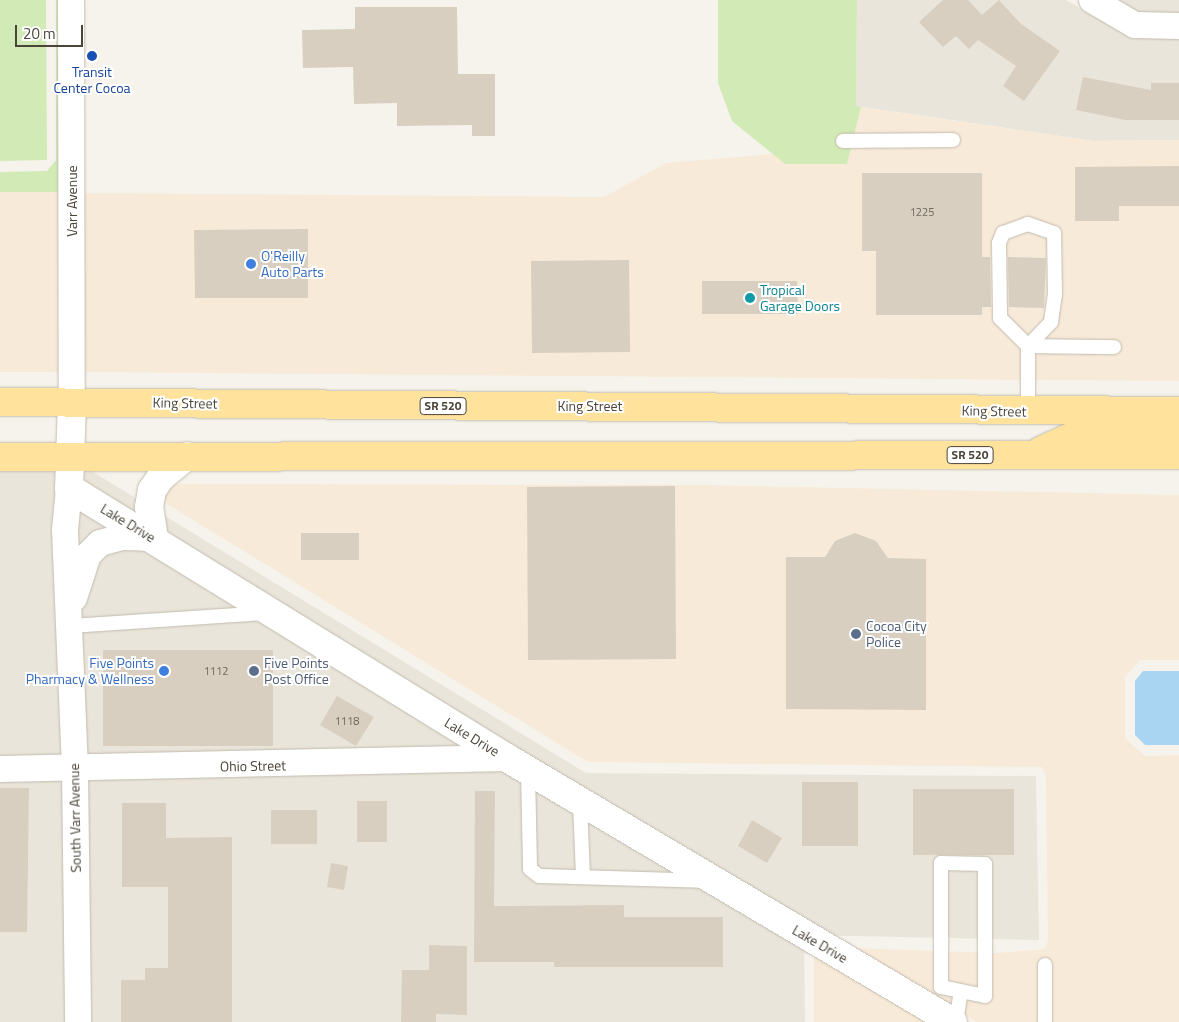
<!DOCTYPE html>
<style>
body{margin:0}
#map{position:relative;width:1179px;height:1022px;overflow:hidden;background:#f6f3ec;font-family:"Titillium Web",sans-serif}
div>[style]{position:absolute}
.residential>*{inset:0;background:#eae5da}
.commercial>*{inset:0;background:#f7ead8}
.green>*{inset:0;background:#d2eab5}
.water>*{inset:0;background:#a9d4f2}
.building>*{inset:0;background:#d8cfc1}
.roads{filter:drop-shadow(0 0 1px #c2bbae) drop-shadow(0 0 1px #c2bbae)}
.service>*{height:14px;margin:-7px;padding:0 7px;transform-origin:7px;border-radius:7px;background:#fff}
.minor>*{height:26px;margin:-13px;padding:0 13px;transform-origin:13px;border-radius:13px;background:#fff}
.tertiary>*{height:28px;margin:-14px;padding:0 14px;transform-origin:14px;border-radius:14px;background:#fff}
.primary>*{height:28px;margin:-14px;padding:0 14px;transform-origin:14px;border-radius:14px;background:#ffe39c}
.dots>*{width:14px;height:14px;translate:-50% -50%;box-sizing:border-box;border:2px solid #fff;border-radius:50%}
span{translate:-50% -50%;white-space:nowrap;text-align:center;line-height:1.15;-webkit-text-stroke:4px #fff;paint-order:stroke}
.number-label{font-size:11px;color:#6e675b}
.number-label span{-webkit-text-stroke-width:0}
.shield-label span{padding:1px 4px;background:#fff;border:1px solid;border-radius:4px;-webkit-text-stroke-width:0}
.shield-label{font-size:12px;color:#4b4439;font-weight:700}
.transit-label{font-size:14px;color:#164399}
.street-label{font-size:14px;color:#4b4439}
.shop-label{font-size:14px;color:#366cbe}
.left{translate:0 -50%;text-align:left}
.right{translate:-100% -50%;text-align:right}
.culture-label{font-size:14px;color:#0d838f}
.service-label{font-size:14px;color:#4e5e75}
.scale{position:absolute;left:15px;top:25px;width:68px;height:22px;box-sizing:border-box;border:2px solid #4b4439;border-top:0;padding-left:6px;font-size:15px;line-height:18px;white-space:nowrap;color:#4b4439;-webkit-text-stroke:4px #fff;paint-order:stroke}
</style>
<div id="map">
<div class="residential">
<div style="clip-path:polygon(857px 0,1066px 0,1130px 37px,1179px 39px,1179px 140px,1094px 141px,856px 106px)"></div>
<div style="clip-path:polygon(1117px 0,1179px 0,1179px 13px,1138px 12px)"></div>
<div style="clip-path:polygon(0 457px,70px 458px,586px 773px,1036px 776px,1039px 940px,804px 935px,805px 1022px,0 1022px)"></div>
</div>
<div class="commercial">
<div style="clip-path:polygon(861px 107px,1094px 141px,1179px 140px,1179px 381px,84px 372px,83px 193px,604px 197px,666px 163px,773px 154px,785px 164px,847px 164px)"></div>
<div style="clip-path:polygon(0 192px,60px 192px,60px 372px,0 372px)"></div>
<div style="clip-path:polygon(172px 484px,701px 485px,1179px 495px,1179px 660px,1140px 660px,1125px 677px,1125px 738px,1145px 756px,1179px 755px,1179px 1022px,977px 1022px,851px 948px,997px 953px,1045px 949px,1048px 940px,1046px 776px,1042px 767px,588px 762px,162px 501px)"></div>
<div style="clip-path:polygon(814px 956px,928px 1022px,814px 1022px)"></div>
</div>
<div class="green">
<div style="clip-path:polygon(0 0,46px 0,47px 160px,0 161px)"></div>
<div style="clip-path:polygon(56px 0,59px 0,60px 192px,0 192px,0 172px,47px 171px,56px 160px)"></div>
<div style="clip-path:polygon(718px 0,857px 0,856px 106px,861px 107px,847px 164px,785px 164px,732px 121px,718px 83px)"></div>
</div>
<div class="water">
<div style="clip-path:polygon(1143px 671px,1179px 671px,1179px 745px,1145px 745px,1135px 735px,1135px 681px)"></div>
</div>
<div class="building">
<div style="clip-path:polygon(943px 0,968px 0,982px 15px,999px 0,1021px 24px,1060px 51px,1024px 101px,1003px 86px,1016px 66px,978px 40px,969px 49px,956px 36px,943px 47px,919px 22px)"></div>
<div style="clip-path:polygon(355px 7px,457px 7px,458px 74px,495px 74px,495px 136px,472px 136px,472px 125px,397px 126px,397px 103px,354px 104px,353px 67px,303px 68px,302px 30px,355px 29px)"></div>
<div style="clip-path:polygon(1083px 77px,1151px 90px,1151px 83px,1179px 83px,1179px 120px,1125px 120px,1076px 110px)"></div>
<div style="clip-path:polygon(1179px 166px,1179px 206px,1119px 206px,1119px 221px,1075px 221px,1075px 167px)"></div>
<div style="clip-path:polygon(862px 173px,982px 173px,982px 257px,990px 257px,991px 307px,982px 307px,982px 315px,876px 315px,876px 251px,862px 251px)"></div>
<div style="clip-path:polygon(308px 229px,308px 298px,195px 298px,194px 230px)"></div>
<div style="clip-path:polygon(1008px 257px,1046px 258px,1044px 308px,1009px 307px)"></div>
<div style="clip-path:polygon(629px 260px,630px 352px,532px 353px,531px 261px)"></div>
<div style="clip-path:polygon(702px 281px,797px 281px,798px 314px,702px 314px)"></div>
<div style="clip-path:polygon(675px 486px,676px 659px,528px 660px,527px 487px)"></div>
<div style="clip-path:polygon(301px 533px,359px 533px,359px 560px,301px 560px)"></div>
<div style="clip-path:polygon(855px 533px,876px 541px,888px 558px,926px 559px,926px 710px,786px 709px,786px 557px,825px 557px,835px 541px)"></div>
<div style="clip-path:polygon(103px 650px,273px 650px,273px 746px,103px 746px)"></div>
<div style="clip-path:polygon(337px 696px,374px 717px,356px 746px,320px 725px)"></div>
<div style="clip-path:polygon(802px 782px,858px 782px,858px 846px,802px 846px)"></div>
<div style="clip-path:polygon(0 788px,29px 788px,27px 932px,0 932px)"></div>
<div style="clip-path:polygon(913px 789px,1014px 789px,1014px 855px,913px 855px)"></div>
<div style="clip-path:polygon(475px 791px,495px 791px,494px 906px,624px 905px,624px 917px,723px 917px,723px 967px,554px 967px,554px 962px,474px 962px)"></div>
<div style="clip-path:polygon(357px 801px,387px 801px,387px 842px,357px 842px)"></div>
<div style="clip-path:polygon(122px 803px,166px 803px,166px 838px,232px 837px,232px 1022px,121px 1022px,121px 980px,145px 980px,145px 968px,168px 968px,168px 887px,122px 887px)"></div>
<div style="clip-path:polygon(271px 810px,317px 810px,317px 844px,271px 844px)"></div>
<div style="clip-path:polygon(752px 820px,782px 838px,767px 863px,738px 846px)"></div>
<div style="clip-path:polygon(331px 863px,348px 866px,344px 890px,327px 887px)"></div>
<div style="clip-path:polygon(429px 945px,467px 946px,467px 1015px,436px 1014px,436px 1022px,401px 1022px,402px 970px,429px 970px)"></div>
</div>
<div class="roads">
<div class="service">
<div style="left:843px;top:141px;width:110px;rotate:-0.5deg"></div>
<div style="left:1028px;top:411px;width:65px;rotate:-90deg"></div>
<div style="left:1028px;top:346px;width:33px;rotate:-46deg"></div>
<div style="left:1051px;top:322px;width:27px;rotate:-82deg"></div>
<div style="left:1055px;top:295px;width:62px;rotate:-90.9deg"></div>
<div style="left:1054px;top:233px;width:28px;rotate:-161deg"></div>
<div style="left:1028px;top:224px;width:27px;rotate:160deg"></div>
<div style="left:1003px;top:233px;width:11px;rotate:112deg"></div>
<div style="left:999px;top:243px;width:75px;rotate:89.2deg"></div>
<div style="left:1000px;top:318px;width:40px;rotate:45deg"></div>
<div style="left:1028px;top:346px;width:86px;rotate:0.7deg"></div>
<div style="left:70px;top:626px;width:195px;rotate:-3.8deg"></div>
<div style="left:528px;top:771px;width:98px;rotate:88.8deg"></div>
<div style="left:530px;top:869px;width:11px;rotate:38deg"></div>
<div style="left:539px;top:876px;width:165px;rotate:1.7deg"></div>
<div style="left:580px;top:802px;width:75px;rotate:87.7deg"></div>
<div style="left:941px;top:863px;width:44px;rotate:1.3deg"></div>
<div style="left:985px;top:864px;width:132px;rotate:90deg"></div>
<div style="left:985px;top:996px;width:45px;rotate:-168.4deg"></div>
<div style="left:941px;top:987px;width:124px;rotate:-90deg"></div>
<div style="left:1045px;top:965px;width:57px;rotate:90deg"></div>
<div style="left:956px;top:1022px;width:30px;rotate:-81deg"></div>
</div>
<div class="minor">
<div style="left:71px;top:0;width:403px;rotate:89.9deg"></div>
<div style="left:1092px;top:0;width:50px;rotate:30.2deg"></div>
<div style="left:1135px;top:25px;width:44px;rotate:1.3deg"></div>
<div style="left:69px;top:488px;width:42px;rotate:95.4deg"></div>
<div style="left:65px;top:530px;width:239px;rotate:87.6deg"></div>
<div style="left:75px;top:769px;width:253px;rotate:89.3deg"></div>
<div style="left:74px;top:598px;width:45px;rotate:-72deg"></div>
<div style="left:88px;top:555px;width:17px;rotate:-45deg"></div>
<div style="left:100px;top:543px;width:24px;rotate:-15deg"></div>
<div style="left:123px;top:537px;width:31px;rotate:2deg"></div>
<div style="left:0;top:769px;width:507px;rotate:-1.24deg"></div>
</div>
<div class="tertiary">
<div style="left:72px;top:403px;width:85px;rotate:92deg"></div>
<div style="left:69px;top:488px;width:515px;rotate:31.65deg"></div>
<div style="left:507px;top:758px;width:518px;rotate:30.62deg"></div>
<div style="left:154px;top:538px;width:31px;rotate:-99deg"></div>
<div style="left:149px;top:507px;width:17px;rotate:-80deg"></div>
<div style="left:152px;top:490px;width:16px;rotate:-55deg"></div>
<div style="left:161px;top:477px;width:33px;rotate:-39deg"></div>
</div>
<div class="primary">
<div style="left:0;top:402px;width:1179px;rotate:0.44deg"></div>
<div style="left:1040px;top:451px;width:53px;rotate:-24.6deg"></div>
<div style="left:1088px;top:429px;width:91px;rotate:0.6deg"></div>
<div style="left:0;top:457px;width:1179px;rotate:-0.1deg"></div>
</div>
</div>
<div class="dots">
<div style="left:92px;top:56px;background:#1a4fb4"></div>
<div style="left:251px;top:264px;background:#3f7fe0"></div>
<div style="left:750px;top:298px;background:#0f9aa8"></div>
<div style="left:856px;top:634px;background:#5c6f8a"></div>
<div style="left:164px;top:671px;background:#3f7fe0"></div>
<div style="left:254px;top:671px;background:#5c6f8a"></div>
</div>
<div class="number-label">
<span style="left:922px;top:212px">1225</span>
<span style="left:216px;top:671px">1112</span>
<span style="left:347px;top:721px">1118</span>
</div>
<div class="shield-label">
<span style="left:443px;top:406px">SR 520</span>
<span style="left:970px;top:455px">SR 520</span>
</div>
<div class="transit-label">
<span style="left:92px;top:80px">Transit<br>Center Cocoa</span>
</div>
<div class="street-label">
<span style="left:72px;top:201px;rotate:-90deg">Varr Avenue</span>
<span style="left:185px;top:403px;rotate:1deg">King Street</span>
<span style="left:590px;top:406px">King Street</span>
<span style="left:994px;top:411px;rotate:1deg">King Street</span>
<span style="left:128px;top:523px;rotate:31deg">Lake Drive</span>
<span style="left:472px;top:737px;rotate:31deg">Lake Drive</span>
<span style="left:253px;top:766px;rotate:-1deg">Ohio Street</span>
<span style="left:75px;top:818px;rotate:-91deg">South Varr Avenue</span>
<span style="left:820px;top:944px;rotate:30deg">Lake Drive</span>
</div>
<div class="shop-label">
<span class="left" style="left:261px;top:264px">O'Reilly<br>Auto Parts</span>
<span class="right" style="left:154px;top:671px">Five Points<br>Pharmacy &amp; Wellness</span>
</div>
<div class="culture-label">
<span class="left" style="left:760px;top:298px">Tropical<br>Garage Doors</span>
</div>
<div class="service-label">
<span class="left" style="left:866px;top:634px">Cocoa City<br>Police</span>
<span class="left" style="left:264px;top:671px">Five Points<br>Post Office</span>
</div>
<div class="scale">20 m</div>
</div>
